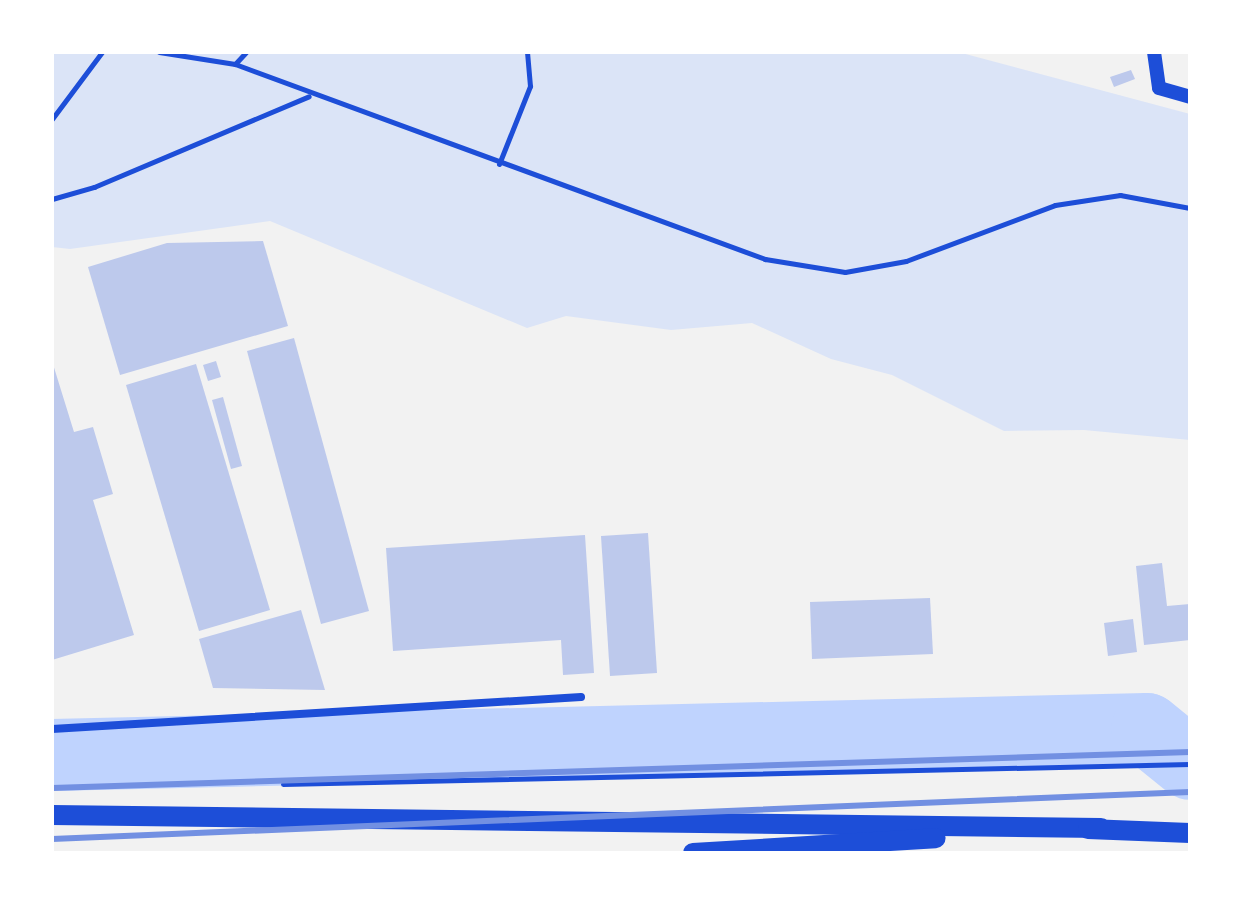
<!DOCTYPE html>
<style>
body{margin:0}
#map{position:relative;width:1242px;height:905px;overflow:hidden;background:#f2f2f2;font-family:Rubik,sans-serif}
div>[style]{position:absolute}
.green>*{inset:0;background:#dbe4f7}
.river>*{height:72px;margin:-36px;padding:0 36px;transform-origin:36px;border-radius:36px;background:#bfd3fe}
.building>*{inset:0;background:#bdc9ec}
.path>*{height:5px;margin:-2.5px;padding:0 2.5px;transform-origin:2.5px;border-radius:2.5px;background:#1d4ed8}
.minor>*{height:8px;margin:-4px;padding:0 4px;transform-origin:4px;border-radius:4px;background:#1d4ed8}
.tertiary>*{height:14px;margin:-7px;padding:0 7px;transform-origin:7px;border-radius:7px;background:#1d4ed8}
.primary>*{height:20px;margin:-10px;padding:0 10px;transform-origin:10px;border-radius:10px;background:#1d4ed8}
.rail>*{height:6px;margin:-3px;padding:0 3px;transform-origin:3px;border-radius:3px;background:#7290e2}
span{translate:-50% -50%;white-space:nowrap;text-align:center;line-height:1.15;-webkit-text-stroke:8px #fff;paint-order:stroke}
.frame{position:absolute;inset:0;border:54px solid #fff;pointer-events:none}
</style>
<div id="map">
<div class="green">
<div style="clip-path:polygon(52px 52px,958px 52px,1190px 114px,1190px 440px,1084px 430px,1004px 431px,892px 375px,831px 359px,752px 323px,671px 330px,566px 316px,527px 328px,270px 221px,70px 249px,52px 247px)"></div>
</div>
<div class="river">
<div style="left:52px;top:755px;width:1095px;rotate:-1.36deg"></div>
<div style="left:1147px;top:729px;width:55px;rotate:39.1deg"></div>
</div>
<div class="building">
<div style="clip-path:polygon(1131px 70px,1135px 79px,1114px 87px,1110px 77px)"></div>
<div style="clip-path:polygon(263px 241px,288px 326px,120px 375px,88px 267px,167px 243px)"></div>
<div style="clip-path:polygon(294px 338px,369px 611px,321px 624px,247px 351px)"></div>
<div style="clip-path:polygon(52px 361px,74px 432px,93px 427px,113px 494px,93px 500px,134px 635px,52px 660px)"></div>
<div style="clip-path:polygon(216px 361px,221px 377px,208px 381px,203px 365px)"></div>
<div style="clip-path:polygon(196px 364px,270px 610px,199px 631px,126px 385px)"></div>
<div style="clip-path:polygon(223px 397px,242px 466px,231px 469px,212px 400px)"></div>
<div style="clip-path:polygon(648px 533px,657px 673px,610px 676px,601px 536px)"></div>
<div style="clip-path:polygon(585px 535px,594px 673px,563px 675px,561px 640px,393px 651px,386px 548px)"></div>
<div style="clip-path:polygon(1162px 563px,1167px 606px,1190px 604px,1190px 640px,1144px 645px,1136px 566px)"></div>
<div style="clip-path:polygon(930px 598px,933px 654px,812px 659px,810px 602px)"></div>
<div style="clip-path:polygon(301px 610px,325px 690px,213px 688px,199px 639px)"></div>
<div style="clip-path:polygon(1133px 619px,1137px 652px,1108px 656px,1104px 623px)"></div>
</div>
<div class="path">
<div style="left:159px;top:52px;width:77px;rotate:9deg"></div>
<div style="left:235px;top:64px;width:565px;rotate:20.2deg"></div>
<div style="left:765px;top:259px;width:81px;rotate:9.2deg"></div>
<div style="left:845px;top:272px;width:62px;rotate:-10.2deg"></div>
<div style="left:906px;top:261px;width:159px;rotate:-20.6deg"></div>
<div style="left:1055px;top:205px;width:66px;rotate:-8.7deg"></div>
<div style="left:1120px;top:195px;width:71px;rotate:10.5deg"></div>
<div style="left:235px;top:64px;width:16px;rotate:-47deg"></div>
<div style="left:52px;top:119px;width:84px;rotate:-53.3deg"></div>
<div style="left:499px;top:164px;width:84px;rotate:-68.3deg"></div>
<div style="left:530px;top:86px;width:34px;rotate:-95deg"></div>
<div style="left:52px;top:199px;width:44px;rotate:-15.9deg"></div>
<div style="left:94px;top:187px;width:233px;rotate:-22.9deg"></div>
<div style="left:283px;top:784px;width:907px;rotate:-1.26deg"></div>
</div>
<div class="minor">
<div style="left:52px;top:729px;width:530px;rotate:-3.46deg"></div>
</div>
<div class="tertiary">
<div style="left:1154px;top:52px;width:36px;rotate:82deg"></div>
<div style="left:1159px;top:88px;width:32px;rotate:16deg"></div>
</div>
<div class="primary">
<div style="left:52px;top:815px;width:1049px;rotate:0.71deg"></div>
<div style="left:1088px;top:829px;width:102px;rotate:2.2deg"></div>
<div style="left:693px;top:853px;width:243px;rotate:-3.5deg"></div>
</div>
<div class="rail">
<div style="left:52px;top:788px;width:1139px;rotate:-1.81deg"></div>
<div style="left:52px;top:839px;width:1139px;rotate:-2.37deg"></div>
</div>
<div class="frame"></div>
</div>
